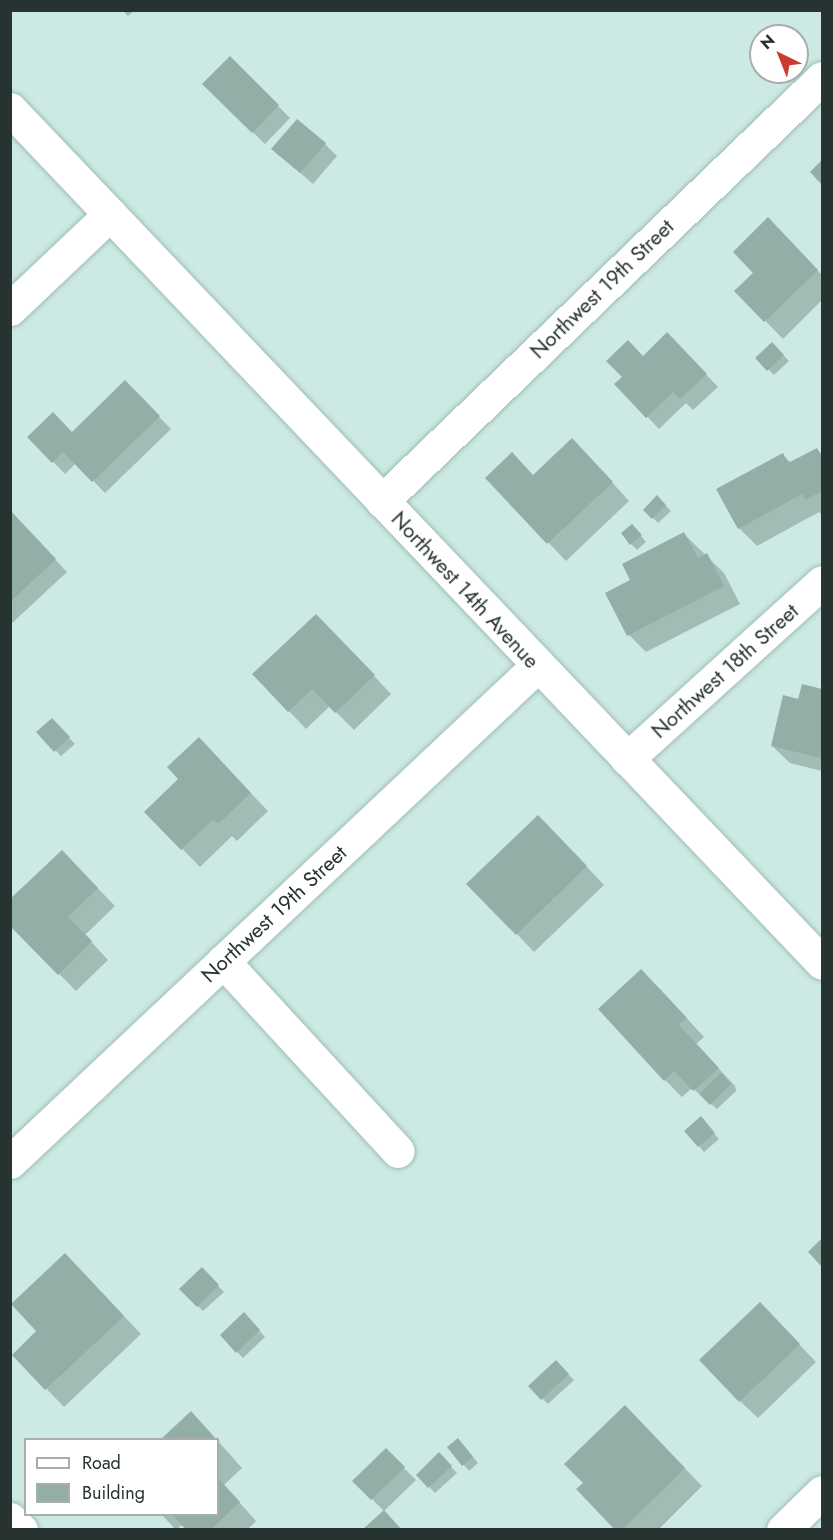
<!DOCTYPE html>
<style>
body{margin:0}
#map{position:relative;width:833px;height:1540px;overflow:hidden;background:#cceae3;font-family:Jost,sans-serif}
div>[style]{position:absolute}
.shadow>*{inset:0;background:#0003}
.building>*{inset:0;background:#92aea7}
.roads{filter:drop-shadow(0 0 2px #9fbcb5) drop-shadow(0 0 2px #9fbcb5)}
.street>*{height:33px;margin:-16.5px;padding:0 16.5px;transform-origin:16.5px;border-radius:16.5px;background:#fff}
.secondary>*{height:33px;margin:-16.5px;padding:0 16.5px;transform-origin:16.5px;border-radius:16.5px;background:#fff}
span{translate:-50% -50%;white-space:nowrap;text-align:center;line-height:1.15;-webkit-text-stroke:6px #fff;paint-order:stroke}
.street-label{font-size:21px;color:#273330}
.frame{position:absolute;inset:0;border:12px solid #273330;pointer-events:none}
.legend{position:absolute;left:24px;top:1438px;width:195px;height:78px;box-sizing:border-box;background:#fff;border:2px solid #a9adac;margin:0;padding:8px 10px;list-style:none;font-size:18px;color:#273330}
.legend li{display:flex;align-items:center;gap:12px;height:30px}
.legend b{width:30px;border:2px solid #a9adac}
.north{position:absolute;left:749px;top:24px;width:60px;height:60px;box-sizing:border-box;background:#fff;border:2px solid #a9adac;border-radius:50%;rotate:317deg;font-size:16px;font-weight:700;line-height:24px;text-align:center;color:#273330}
.north::after{content:'';display:block;margin:auto;width:21px;height:27px;background:#c93c30;clip-path:polygon(50% 0,100% 100%,50% 72%,0 100%)}
</style>
<div id="map">
<div class="shadow">
<div style="clip-path:polygon(122px 10px,135px 10px,128px 16px)"></div>
<div style="clip-path:polygon(230px 58px,290px 118px,265px 144px,204px 84px)"></div>
<div style="clip-path:polygon(325px 144px,337px 156px,313px 184px,273px 149px)"></div>
<div style="clip-path:polygon(786px 237px,822px 275px,822px 300px,783px 339px,736px 291px)"></div>
<div style="clip-path:polygon(772px 344px,789px 361px,774px 375px,757px 358px)"></div>
<div style="clip-path:polygon(680px 347px,718px 387px,693px 410px,686px 403px,659px 429px,616px 384px,643px 358px)"></div>
<div style="clip-path:polygon(125px 382px,171px 429px,105px 493px,76px 463px,65px 474px,29px 437px,72px 434px)"></div>
<div style="clip-path:polygon(817px 449px,822px 455px,822px 515px,819px 512px,757px 546px,739px 528px,783px 455px,791px 463px)"></div>
<div style="clip-path:polygon(590px 458px,629px 501px,566px 561px,487px 478px,534px 476px)"></div>
<div style="clip-path:polygon(657px 497px,671px 511px,658px 523px,645px 510px)"></div>
<div style="clip-path:polygon(10px 511px,67px 572px,10px 625px)"></div>
<div style="clip-path:polygon(638px 532px,646px 542px,637px 550px,631px 544px)"></div>
<div style="clip-path:polygon(684px 534px,724px 573px,740px 604px,646px 652px,629px 635px,633px 581px)"></div>
<div style="clip-path:polygon(334px 633px,391px 694px,354px 730px,330px 706px,306px 729px,254px 674px)"></div>
<div style="clip-path:polygon(803px 686px,822px 691px,822px 771px,790px 763px,772px 746px,800px 700px)"></div>
<div style="clip-path:polygon(52px 720px,75px 744px,61px 756px,38px 732px)"></div>
<div style="clip-path:polygon(216px 757px,268px 811px,237px 841px,232px 836px,200px 867px,146px 812px)"></div>
<div style="clip-path:polygon(556px 834px,604px 885px,534px 952px,517px 934px)"></div>
<div style="clip-path:polygon(80px 870px,115px 906px,85px 935px,108px 960px,76px 991px,10px 924px)"></div>
<div style="clip-path:polygon(659px 988px,704px 1037px,696px 1044px,735px 1086px,736px 1091px,717px 1109px,692px 1088px,682px 1097px,665px 1080px)"></div>
<div style="clip-path:polygon(706px 1124px,719px 1139px,704px 1152px,699px 1146px)"></div>
<div style="clip-path:polygon(202px 1269px,224px 1292px,203px 1311px,181px 1289px)"></div>
<div style="clip-path:polygon(83px 1273px,141px 1334px,64px 1407px,14px 1355px,39px 1331px)"></div>
<div style="clip-path:polygon(250px 1320px,265px 1337px,243px 1358px,237px 1352px)"></div>
<div style="clip-path:polygon(777px 1321px,816px 1362px,758px 1418px,740px 1401px)"></div>
<div style="clip-path:polygon(556px 1362px,574px 1380px,548px 1404px,530px 1386px)"></div>
<div style="clip-path:polygon(625px 1407px,702px 1486px,658px 1530px,617px 1530px)"></div>
<div style="clip-path:polygon(218px 1441px,242px 1468px,224px 1485px,256px 1521px,247px 1530px,188px 1530px,183px 1524px,176px 1530px,161px 1514px,218px 1514px)"></div>
<div style="clip-path:polygon(464px 1446px,478px 1463px,469px 1471px,449px 1448px)"></div>
<div style="clip-path:polygon(386px 1450px,416px 1480px,384px 1511px,354px 1481px)"></div>
<div style="clip-path:polygon(439px 1454px,457px 1473px,435px 1493px,418px 1475px)"></div>
</div>
<div class="building">
<div style="clip-path:polygon(230px 56px,279px 105px,252px 133px,202px 84px)"></div>
<div style="clip-path:polygon(297px 119px,326px 143px,300px 173px,271px 149px)"></div>
<div style="clip-path:polygon(822px 160px,822px 185px,810px 172px)"></div>
<div style="clip-path:polygon(768px 217px,818px 270px,764px 322px,734px 291px,753px 273px,733px 252px)"></div>
<div style="clip-path:polygon(667px 332px,707px 374px,680px 399px,673px 392px,646px 418px,614px 384px,622px 377px,606px 361px,628px 340px,643px 356px)"></div>
<div style="clip-path:polygon(772px 342px,784px 355px,767px 371px,755px 358px)"></div>
<div style="clip-path:polygon(125px 380px,160px 416px,92px 482px,63px 452px,52px 463px,27px 437px,53px 412px,72px 432px)"></div>
<div style="clip-path:polygon(572px 438px,613px 482px,547px 544px,485px 478px,512px 452px,533px 475px)"></div>
<div style="clip-path:polygon(817px 448px,822px 457px,822px 491px,805px 500px,802px 494px,738px 529px,716px 489px,783px 453px,788px 463px)"></div>
<div style="clip-path:polygon(657px 495px,666px 505px,652px 519px,643px 510px)"></div>
<div style="clip-path:polygon(10px 510px,56px 559px,10px 602px)"></div>
<div style="clip-path:polygon(632px 524px,642px 535px,630px 545px,621px 533px)"></div>
<div style="clip-path:polygon(684px 532px,698px 558px,707px 553px,724px 586px,627px 636px,605px 593px,630px 580px,622px 564px)"></div>
<div style="clip-path:polygon(316px 614px,375px 675px,335px 713px,312px 689px,288px 712px,252px 674px)"></div>
<div style="clip-path:polygon(802px 684px,822px 689px,822px 758px,771px 746px,783px 695px,798px 699px)"></div>
<div style="clip-path:polygon(52px 718px,70px 737px,54px 752px,36px 732px)"></div>
<div style="clip-path:polygon(199px 737px,251px 793px,218px 824px,213px 819px,181px 850px,144px 812px,178px 779px,167px 767px)"></div>
<div style="clip-path:polygon(538px 815px,587px 866px,516px 935px,466px 884px)"></div>
<div style="clip-path:polygon(62px 850px,98px 888px,68px 917px,92px 941px,58px 975px,10px 926px,10px 899px)"></div>
<div style="clip-path:polygon(641px 969px,687px 1018px,679px 1025px,719px 1068px,693px 1091px,674px 1071px,664px 1081px,598px 1009px)"></div>
<div style="clip-path:polygon(721px 1073px,731px 1084px,710px 1105px,699px 1094px)"></div>
<div style="clip-path:polygon(701px 1116px,715px 1133px,698px 1147px,684px 1131px)"></div>
<div style="clip-path:polygon(822px 1238px,822px 1267px,808px 1252px)"></div>
<div style="clip-path:polygon(65px 1253px,124px 1316px,45px 1390px,12px 1355px,36px 1331px,11px 1304px)"></div>
<div style="clip-path:polygon(202px 1267px,219px 1285px,197px 1307px,179px 1289px)"></div>
<div style="clip-path:polygon(760px 1302px,800px 1344px,739px 1402px,699px 1360px)"></div>
<div style="clip-path:polygon(244px 1312px,260px 1330px,236px 1353px,220px 1335px)"></div>
<div style="clip-path:polygon(556px 1360px,569px 1374px,541px 1400px,528px 1386px)"></div>
<div style="clip-path:polygon(625px 1405px,685px 1468px,622px 1530px,615px 1530px,576px 1489px,583px 1483px,564px 1464px)"></div>
<div style="clip-path:polygon(191px 1411px,217px 1440px,160px 1440px)"></div>
<div style="clip-path:polygon(458px 1438px,473px 1457px,462px 1466px,447px 1447px)"></div>
<div style="clip-path:polygon(386px 1448px,405px 1467px,371px 1500px,352px 1481px)"></div>
<div style="clip-path:polygon(439px 1452px,452px 1466px,428px 1488px,416px 1475px)"></div>
<div style="clip-path:polygon(218px 1478px,240px 1502px,210px 1530px,186px 1530px,172px 1514px,218px 1514px)"></div>
<div style="clip-path:polygon(384px 1510px,402px 1530px,362px 1530px)"></div>
</div>
<div class="roads">
<div class="street">
<div style="left:10px;top:309px;width:138px;rotate:-43.5deg"></div>
<div style="left:382px;top:501px;width:610px;rotate:-43.87deg"></div>
<div style="left:627px;top:759px;width:263px;rotate:-42.2deg"></div>
<div style="left:223px;top:961px;width:258px;rotate:47.4deg"></div>
<div style="left:10px;top:1162px;width:724px;rotate:-43.26deg"></div>
<div style="left:10px;top:1519px;width:16px;rotate:45deg"></div>
<div style="left:783px;top:1530px;width:54px;rotate:-44.3deg"></div>
</div>
<div class="secondary">
<div style="left:10px;top:109px;width:1178px;rotate:46.44deg"></div>
</div>
</div>
<div class="street-label">
<span style="left:602px;top:289px;rotate:-44deg">Northwest 19th Street</span>
<span style="left:465px;top:590px;rotate:47deg">Northwest 14th Avenue</span>
<span style="left:725px;top:671px;rotate:-42deg">Northwest 18th Street</span>
<span style="left:274px;top:914px;rotate:-43deg">Northwest 19th Street</span>
</div>
<div class="frame"></div>
<ul class="legend">
<li><b style="height:8px;background:#fff"></b>Road</li>
<li><b style="height:16px;background:#92aea7"></b>Building</li>
</ul>
<div class="north">N</div>
</div>
